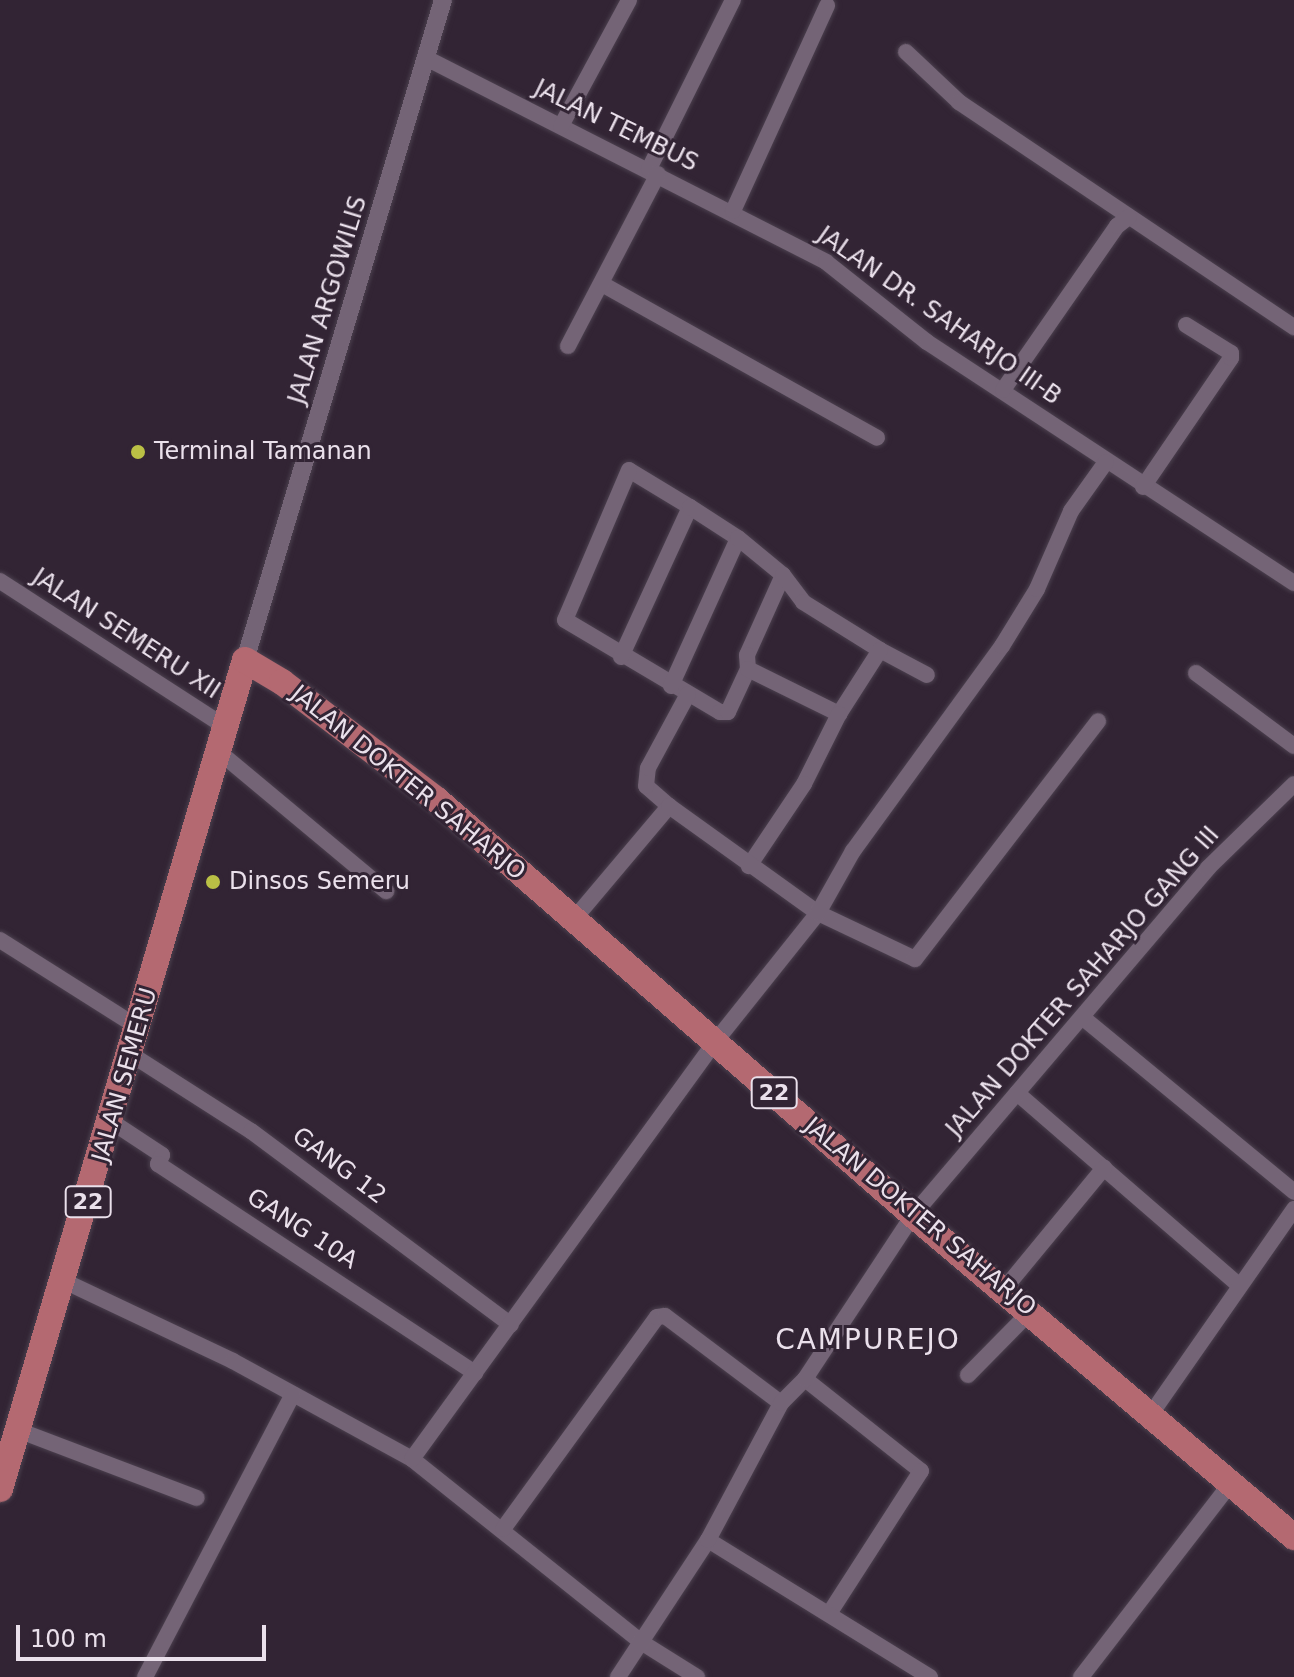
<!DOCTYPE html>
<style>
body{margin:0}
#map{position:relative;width:1294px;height:1677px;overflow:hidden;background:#322434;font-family:"DejaVu Sans",sans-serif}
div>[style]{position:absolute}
.roads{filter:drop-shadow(0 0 2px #4b404e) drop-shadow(0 0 2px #4b404e)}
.minor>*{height:16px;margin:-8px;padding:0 8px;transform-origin:8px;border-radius:8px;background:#746476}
.tertiary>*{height:18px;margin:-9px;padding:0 9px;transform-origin:9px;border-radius:9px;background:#746476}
.trunk>*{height:26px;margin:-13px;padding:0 13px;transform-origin:13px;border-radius:13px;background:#b46971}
.dots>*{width:22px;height:22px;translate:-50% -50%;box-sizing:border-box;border:4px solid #322434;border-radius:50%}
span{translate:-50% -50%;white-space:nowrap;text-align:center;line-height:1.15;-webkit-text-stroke:6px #322434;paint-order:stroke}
.shield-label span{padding:2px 6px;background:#322434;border:2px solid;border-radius:6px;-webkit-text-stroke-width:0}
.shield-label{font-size:22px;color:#eae0eb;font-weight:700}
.street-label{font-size:24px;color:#eae0eb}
.poi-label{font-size:24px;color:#eae0eb}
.left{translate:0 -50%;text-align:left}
.quarter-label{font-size:28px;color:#eae0eb;letter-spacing:2px}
.scale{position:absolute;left:16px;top:1625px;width:250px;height:36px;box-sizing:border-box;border:4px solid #eae0eb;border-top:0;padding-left:10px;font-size:24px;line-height:28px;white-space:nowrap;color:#eae0eb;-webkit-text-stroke:6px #322434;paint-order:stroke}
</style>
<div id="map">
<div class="roads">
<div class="minor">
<div style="left:906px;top:52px;width:73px;rotate:43.3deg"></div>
<div style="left:959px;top:102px;width:404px;rotate:33.9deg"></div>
<div style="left:426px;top:58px;width:449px;rotate:27deg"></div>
<div style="left:826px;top:262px;width:129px;rotate:38.4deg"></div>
<div style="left:927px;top:342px;width:439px;rotate:33.3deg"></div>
<div style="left:561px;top:126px;width:143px;rotate:-61.6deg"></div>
<div style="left:649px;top:169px;width:189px;rotate:-63.6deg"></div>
<div style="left:733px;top:211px;width:226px;rotate:-65.4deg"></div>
<div style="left:602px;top:284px;width:315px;rotate:29.2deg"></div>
<div style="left:568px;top:346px;width:194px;rotate:-62.4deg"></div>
<div style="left:1003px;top:390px;width:200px;rotate:-55.2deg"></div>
<div style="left:1117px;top:226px;width:15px;rotate:-37deg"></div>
<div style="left:1143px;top:487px;width:156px;rotate:-55.7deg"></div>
<div style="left:1231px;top:358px;width:5px;rotate:-90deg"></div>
<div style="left:1231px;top:353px;width:53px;rotate:-148.1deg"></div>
<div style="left:690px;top:507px;width:71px;rotate:-148.8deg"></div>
<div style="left:629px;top:470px;width:163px;rotate:113.1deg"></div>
<div style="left:565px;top:620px;width:180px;rotate:30.7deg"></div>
<div style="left:720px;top:712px;width:8px"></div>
<div style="left:728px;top:712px;width:47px;rotate:-65.1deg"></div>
<div style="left:783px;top:575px;width:88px;rotate:114.2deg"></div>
<div style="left:747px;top:655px;width:14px;rotate:86deg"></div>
<div style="left:748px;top:669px;width:102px;rotate:26.3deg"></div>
<div style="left:0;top:581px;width:269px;rotate:32.9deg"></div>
<div style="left:880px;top:650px;width:53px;rotate:28deg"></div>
<div style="left:621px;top:657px;width:165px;rotate:-65.3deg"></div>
<div style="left:690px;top:507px;width:57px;rotate:32.9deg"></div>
<div style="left:1196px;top:673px;width:122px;rotate:36.7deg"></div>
<div style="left:671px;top:686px;width:162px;rotate:-65.6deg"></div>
<div style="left:738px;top:538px;width:58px;rotate:39.4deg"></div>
<div style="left:783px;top:575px;width:34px;rotate:53deg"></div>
<div style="left:803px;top:602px;width:91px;rotate:31.9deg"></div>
<div style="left:880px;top:650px;width:76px;rotate:122.6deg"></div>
<div style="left:839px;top:714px;width:78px;rotate:116.6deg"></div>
<div style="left:804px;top:784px;width:99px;rotate:123.9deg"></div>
<div style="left:218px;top:751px;width:219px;rotate:39.8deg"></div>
<div style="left:669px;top:806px;width:30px;rotate:-139deg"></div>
<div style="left:646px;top:786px;width:18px;rotate:-84deg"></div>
<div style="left:648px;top:768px;width:84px;rotate:-61.6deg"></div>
<div style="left:574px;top:919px;width:148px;rotate:-49.9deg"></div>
<div style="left:669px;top:806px;width:183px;rotate:35.7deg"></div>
<div style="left:818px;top:913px;width:107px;rotate:25.4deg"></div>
<div style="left:915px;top:959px;width:300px;rotate:-52.4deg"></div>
<div style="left:0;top:940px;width:165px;rotate:32.3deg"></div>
<div style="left:1082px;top:1017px;width:275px;rotate:39.5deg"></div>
<div style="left:132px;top:1055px;width:141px;rotate:32.6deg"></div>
<div style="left:251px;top:1131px;width:324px;rotate:36.7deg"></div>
<div style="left:1017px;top:1093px;width:294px;rotate:40.9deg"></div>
<div style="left:112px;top:1122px;width:60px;rotate:33.4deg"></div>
<div style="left:162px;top:1155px;width:10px;rotate:114deg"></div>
<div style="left:158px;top:1164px;width:380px;rotate:33.4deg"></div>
<div style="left:64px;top:1281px;width:187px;rotate:25.3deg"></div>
<div style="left:233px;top:1361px;width:204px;rotate:28.7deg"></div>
<div style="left:412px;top:1459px;width:293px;rotate:38.6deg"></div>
<div style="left:641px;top:1642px;width:66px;rotate:32deg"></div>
<div style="left:1005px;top:1288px;width:156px;rotate:-50.5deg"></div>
<div style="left:968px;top:1375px;width:90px;rotate:-45.5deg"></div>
<div style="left:805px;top:1379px;width:148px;rotate:38.4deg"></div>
<div style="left:921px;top:1471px;width:168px;rotate:122.8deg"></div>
<div style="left:1151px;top:1414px;width:250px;rotate:-55.1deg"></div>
<div style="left:18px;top:1430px;width:191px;rotate:20.8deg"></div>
<div style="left:412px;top:1459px;width:515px;rotate:-54deg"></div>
<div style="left:715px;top:1042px;width:165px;rotate:-51.4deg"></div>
<div style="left:818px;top:913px;width:71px;rotate:-60.6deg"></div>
<div style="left:853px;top:851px;width:253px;rotate:-54deg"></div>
<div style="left:1002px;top:646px;width:67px;rotate:-58.4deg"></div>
<div style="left:1037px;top:589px;width:85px;rotate:-66.4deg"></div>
<div style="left:1071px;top:511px;width:60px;rotate:-54.5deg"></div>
<div style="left:503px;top:1529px;width:262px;rotate:-54deg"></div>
<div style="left:657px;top:1317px;width:8px;rotate:-7deg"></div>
<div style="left:665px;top:1316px;width:145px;rotate:36.9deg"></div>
<div style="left:708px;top:1540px;width:261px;rotate:31.7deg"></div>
<div style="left:145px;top:1677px;width:319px;rotate:-62.4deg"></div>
<div style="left:618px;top:1677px;width:164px;rotate:-56.7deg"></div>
<div style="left:708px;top:1540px;width:155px;rotate:-61.9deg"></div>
<div style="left:781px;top:1403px;width:34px;rotate:-45deg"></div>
<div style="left:805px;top:1379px;width:196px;rotate:-56.6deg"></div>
<div style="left:913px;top:1215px;width:455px;rotate:-49.6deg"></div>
<div style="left:1208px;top:868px;width:120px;rotate:-44.3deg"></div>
<div style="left:1081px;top:1677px;width:245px;rotate:-52.3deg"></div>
</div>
<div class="tertiary">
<div style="left:245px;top:660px;width:689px;rotate:-73.3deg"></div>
</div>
<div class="trunk">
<div style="left:0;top:1489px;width:864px;rotate:-73.54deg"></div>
<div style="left:245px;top:660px;width:43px;rotate:30.7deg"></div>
<div style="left:282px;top:682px;width:195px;rotate:37.3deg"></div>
<div style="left:437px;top:800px;width:632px;rotate:41.08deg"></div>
<div style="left:913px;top:1215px;width:499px;rotate:40.2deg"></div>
</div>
</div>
<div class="dots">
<div style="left:138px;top:452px;background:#bac045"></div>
<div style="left:213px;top:882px;background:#bac045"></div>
</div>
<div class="shield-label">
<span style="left:774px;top:1093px">22</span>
<span style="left:88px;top:1202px">22</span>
</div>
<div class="street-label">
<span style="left:616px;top:126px;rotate:26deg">JALAN TEMBUS</span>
<span style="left:328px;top:300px;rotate:-73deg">JALAN ARGOWILIS</span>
<span style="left:939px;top:316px;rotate:35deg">JALAN DR. SAHARJO III-B</span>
<span style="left:126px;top:634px;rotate:33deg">JALAN SEMERU XII</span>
<span style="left:408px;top:783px;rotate:39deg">JALAN DOKTER SAHARJO</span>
<span style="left:1083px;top:982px;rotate:-49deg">JALAN DOKTER SAHARJO GANG III</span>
<span style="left:125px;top:1075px;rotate:-74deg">JALAN SEMERU</span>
<span style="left:339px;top:1166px;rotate:37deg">GANG 12</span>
<span style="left:920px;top:1217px;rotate:40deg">JALAN DOKTER SAHARJO</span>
<span style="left:302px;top:1229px;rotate:33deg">GANG 10A</span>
</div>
<div class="poi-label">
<span class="left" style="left:154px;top:452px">Terminal Tamanan</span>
<span class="left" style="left:229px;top:882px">Dinsos Semeru</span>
</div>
<div class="quarter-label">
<span style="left:868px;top:1340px">CAMPUREJO</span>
</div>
<div class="scale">100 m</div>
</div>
